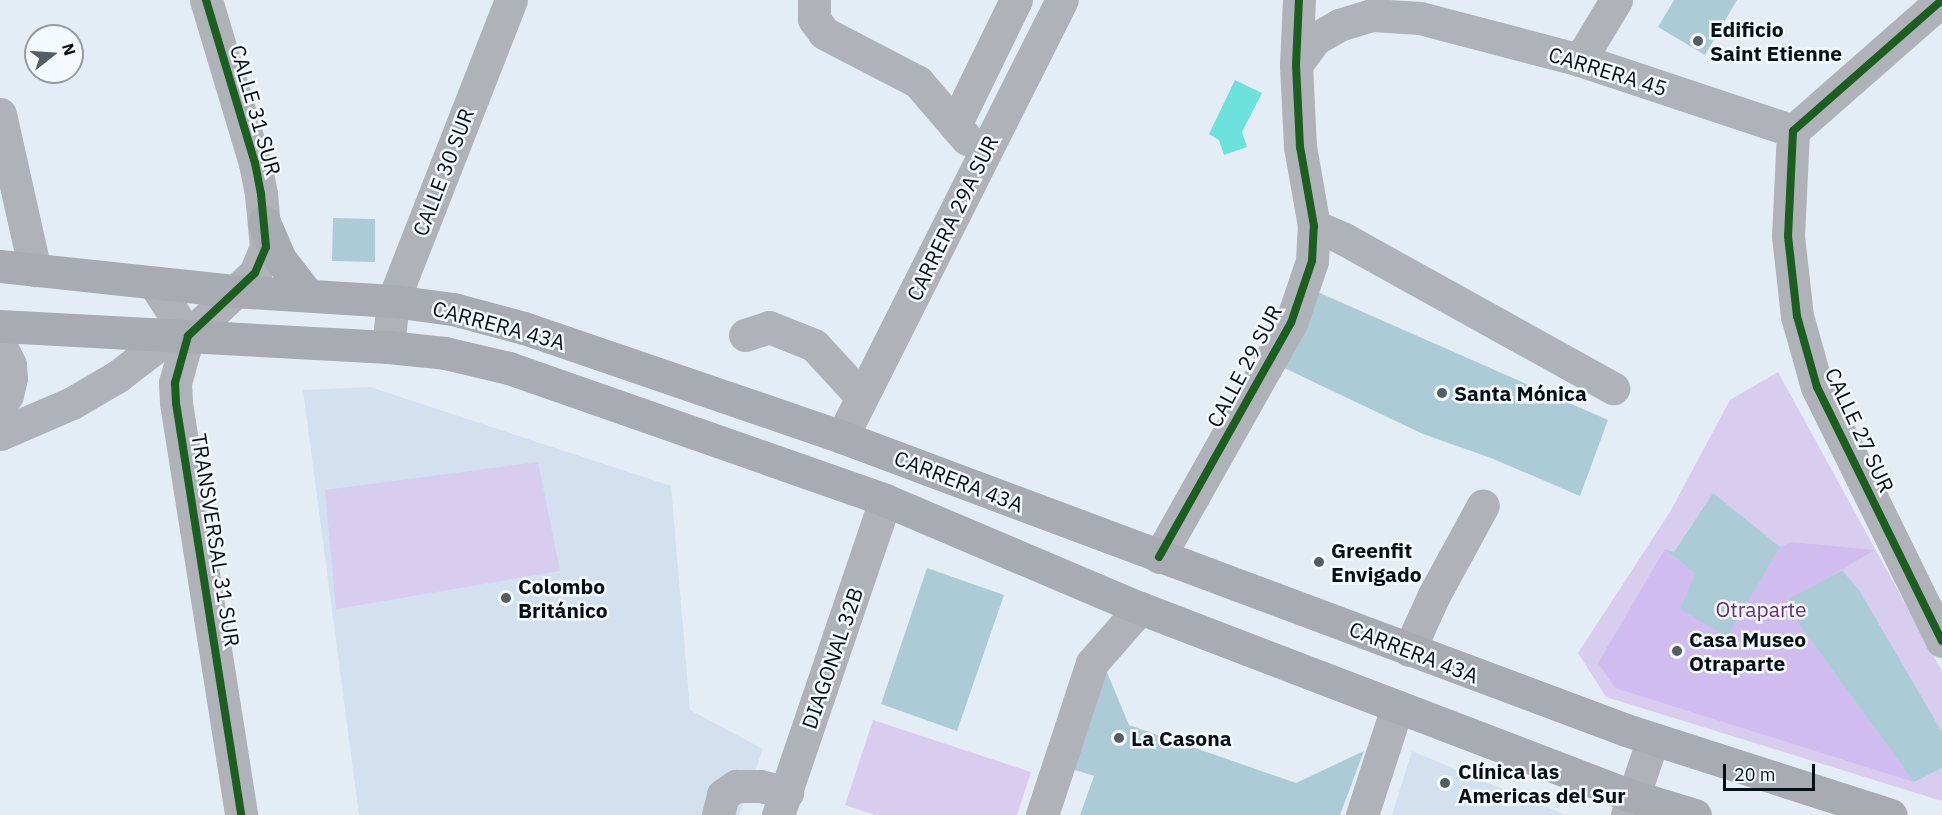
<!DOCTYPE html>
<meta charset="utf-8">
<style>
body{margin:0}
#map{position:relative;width:1942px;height:815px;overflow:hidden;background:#e4edf6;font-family:"IBM Plex Sans",sans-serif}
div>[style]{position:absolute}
.built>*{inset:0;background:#d2e0ef}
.green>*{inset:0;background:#d8cdee}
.forest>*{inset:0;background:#d1bcef}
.water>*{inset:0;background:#6de1db}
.building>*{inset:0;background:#abccd7}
.minor>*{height:33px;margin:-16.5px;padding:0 16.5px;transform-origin:16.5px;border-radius:16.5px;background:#afb2b9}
.major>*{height:33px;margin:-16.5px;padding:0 16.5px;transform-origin:16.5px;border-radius:16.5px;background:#a8acb2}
.cycleway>*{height:8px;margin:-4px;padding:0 4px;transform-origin:4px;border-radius:4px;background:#1b5e20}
.dots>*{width:16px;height:16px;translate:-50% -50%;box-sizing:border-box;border:3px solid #f4f9fe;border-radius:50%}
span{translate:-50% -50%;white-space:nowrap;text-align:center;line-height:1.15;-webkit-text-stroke:5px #f4f9fe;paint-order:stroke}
.poi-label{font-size:21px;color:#060f18;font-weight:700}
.left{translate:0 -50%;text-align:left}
.street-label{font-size:21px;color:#060f18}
.park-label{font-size:21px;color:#682c8f}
.north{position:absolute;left:24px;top:24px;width:60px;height:60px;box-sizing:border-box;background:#f4f9fe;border:2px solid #959ba2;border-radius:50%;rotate:73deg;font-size:16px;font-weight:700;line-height:24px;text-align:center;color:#060f18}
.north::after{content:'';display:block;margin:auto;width:21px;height:27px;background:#545d66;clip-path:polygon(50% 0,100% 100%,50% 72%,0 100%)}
.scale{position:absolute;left:1723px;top:764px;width:92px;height:27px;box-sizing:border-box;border:3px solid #060f18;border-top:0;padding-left:8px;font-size:18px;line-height:21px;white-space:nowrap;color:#060f18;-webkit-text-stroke:4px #f4f9fe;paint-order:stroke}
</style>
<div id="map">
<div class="built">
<div style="clip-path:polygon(370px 387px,671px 486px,690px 710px,763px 749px,739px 815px,359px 815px,303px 390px)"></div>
<div style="clip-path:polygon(1412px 751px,1565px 815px,1392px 815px)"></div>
</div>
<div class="green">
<div style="clip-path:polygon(1778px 372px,1942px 671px,1942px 801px,1606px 697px,1578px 653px,1670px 512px,1730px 400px)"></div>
<div style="clip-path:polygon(538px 462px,560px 571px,336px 609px,325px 490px)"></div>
<div style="clip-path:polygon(873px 720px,1031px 772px,1017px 815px,875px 815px,845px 805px)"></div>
</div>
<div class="forest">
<div style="clip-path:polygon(1791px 542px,1875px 550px,1789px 600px,1799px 624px,1914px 782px,1615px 688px,1598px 663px,1665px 549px,1695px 574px,1727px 636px,1780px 547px)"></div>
</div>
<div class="water">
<div style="clip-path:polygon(1235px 80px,1262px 93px,1242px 132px,1247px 147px,1224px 155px,1219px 140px,1209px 134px)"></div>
</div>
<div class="building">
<div style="clip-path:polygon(1674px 0,1737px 0,1705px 55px,1658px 27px)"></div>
<div style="clip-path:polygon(333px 218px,375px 219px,375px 262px,332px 261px)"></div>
<div style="clip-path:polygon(1313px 290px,1608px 420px,1580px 496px,1491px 458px,1423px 434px,1280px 366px)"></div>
<div style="clip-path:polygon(1713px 493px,1780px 547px,1727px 637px,1680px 609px,1695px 574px,1665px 549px,1674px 552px)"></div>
<div style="clip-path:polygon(927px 568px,1004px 595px,957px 731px,881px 704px)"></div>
<div style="clip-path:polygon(1842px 570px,1859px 590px,1942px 732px,1942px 768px,1914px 782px,1799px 624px,1789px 599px)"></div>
<div style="clip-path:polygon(1101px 658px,1129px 725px,1296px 783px,1364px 751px,1340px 815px,1080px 815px,1094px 776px,1062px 766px)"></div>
</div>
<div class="minor">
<div style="left:206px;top:0;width:170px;rotate:73.3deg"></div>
<div style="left:255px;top:163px;width:32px;rotate:79deg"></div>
<div style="left:261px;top:194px;width:53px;rotate:84.6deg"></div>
<div style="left:266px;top:247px;width:28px;rotate:113deg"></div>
<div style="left:255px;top:273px;width:92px;rotate:136.8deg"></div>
<div style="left:188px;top:336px;width:49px;rotate:105.5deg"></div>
<div style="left:175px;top:383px;width:20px;rotate:87deg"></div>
<div style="left:176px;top:403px;width:417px;rotate:81deg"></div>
<div style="left:814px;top:0;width:19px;rotate:90deg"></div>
<div style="left:814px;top:19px;width:17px;rotate:54deg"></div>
<div style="left:824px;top:33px;width:106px;rotate:27.5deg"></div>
<div style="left:918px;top:82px;width:57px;rotate:49.3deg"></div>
<div style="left:1942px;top:0;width:198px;rotate:138.7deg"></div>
<div style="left:1793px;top:131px;width:105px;rotate:92.7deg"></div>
<div style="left:1788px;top:236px;width:81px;rotate:83.6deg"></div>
<div style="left:1797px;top:316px;width:74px;rotate:74.3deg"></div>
<div style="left:1817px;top:387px;width:283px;rotate:63.8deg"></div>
<div style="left:1580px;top:60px;width:70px;rotate:-59deg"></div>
<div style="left:1296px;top:65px;width:32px;rotate:-54deg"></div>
<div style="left:1315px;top:39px;width:28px;rotate:-30deg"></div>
<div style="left:1339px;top:25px;width:34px;rotate:-17deg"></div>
<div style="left:1372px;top:15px;width:48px;rotate:3.6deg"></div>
<div style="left:1420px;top:18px;width:165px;rotate:14.7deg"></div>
<div style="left:1580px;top:60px;width:225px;rotate:18.4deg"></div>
<div style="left:0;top:114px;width:160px;rotate:77.4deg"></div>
<div style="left:967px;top:139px;width:18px;rotate:-131deg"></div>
<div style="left:955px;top:125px;width:139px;rotate:-64deg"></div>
<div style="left:1314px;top:226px;width:33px;rotate:23deg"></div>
<div style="left:1344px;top:239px;width:308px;rotate:29deg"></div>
<div style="left:154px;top:283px;width:63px;rotate:57.3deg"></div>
<div style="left:745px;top:335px;width:25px;rotate:-18deg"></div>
<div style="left:769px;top:327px;width:48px;rotate:21.8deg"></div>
<div style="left:814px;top:345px;width:69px;rotate:47.3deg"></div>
<div style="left:0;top:345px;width:22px;rotate:63deg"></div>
<div style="left:10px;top:365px;width:13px;rotate:86deg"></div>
<div style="left:11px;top:378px;width:17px;rotate:103deg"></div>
<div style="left:7px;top:395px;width:13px;rotate:122deg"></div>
<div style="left:388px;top:347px;width:46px;rotate:-83.8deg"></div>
<div style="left:393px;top:301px;width:323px;rotate:-68.6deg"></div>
<div style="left:0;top:434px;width:78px;rotate:-23.3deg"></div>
<div style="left:72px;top:403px;width:53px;rotate:-30.4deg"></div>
<div style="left:118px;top:376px;width:66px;rotate:-37.6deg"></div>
<div style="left:842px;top:437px;width:489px;rotate:-63.3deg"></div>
<div style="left:1159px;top:557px;width:269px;rotate:-60.6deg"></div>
<div style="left:1291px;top:323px;width:65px;rotate:-71.3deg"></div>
<div style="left:1312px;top:261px;width:35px;rotate:-87deg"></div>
<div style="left:1314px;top:226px;width:80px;rotate:-100deg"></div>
<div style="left:1300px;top:147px;width:82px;rotate:-92.8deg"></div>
<div style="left:1296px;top:65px;width:65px;rotate:-87.4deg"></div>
<div style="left:1409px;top:650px;width:60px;rotate:-65.6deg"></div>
<div style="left:1434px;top:595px;width:102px;rotate:-61.4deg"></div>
<div style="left:718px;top:815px;width:21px;rotate:-76deg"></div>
<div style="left:723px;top:795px;width:16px;rotate:-35deg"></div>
<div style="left:736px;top:786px;width:24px"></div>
<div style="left:760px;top:786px;width:28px;rotate:13deg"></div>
<div style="left:778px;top:815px;width:333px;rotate:-71.2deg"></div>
<div style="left:1042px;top:815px;width:160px;rotate:-71.8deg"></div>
<div style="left:1092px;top:663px;width:73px;rotate:-48.9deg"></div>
<div style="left:1362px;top:815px;width:114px;rotate:-72deg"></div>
<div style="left:1627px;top:815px;width:80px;rotate:-71.1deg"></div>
</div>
<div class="major">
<div style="left:264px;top:222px;width:40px;rotate:66.6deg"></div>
<div style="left:280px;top:259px;width:44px;rotate:52.4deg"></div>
<div style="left:0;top:266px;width:235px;rotate:6.1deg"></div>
<div style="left:234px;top:291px;width:159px;rotate:3.6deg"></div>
<div style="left:393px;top:301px;width:61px;rotate:7.6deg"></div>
<div style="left:453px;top:309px;width:73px;rotate:15deg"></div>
<div style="left:524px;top:328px;width:336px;rotate:18.9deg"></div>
<div style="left:842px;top:437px;width:837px;rotate:20.49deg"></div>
<div style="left:1626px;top:730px;width:278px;rotate:17.8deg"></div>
<div style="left:0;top:326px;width:389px;rotate:3.1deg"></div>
<div style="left:388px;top:347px;width:57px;rotate:6deg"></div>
<div style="left:445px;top:353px;width:66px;rotate:13.2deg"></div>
<div style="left:509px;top:368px;width:398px;rotate:19.3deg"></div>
<div style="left:885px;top:500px;width:277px;rotate:23deg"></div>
<div style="left:1140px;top:608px;width:520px;rotate:20.94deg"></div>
<div style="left:1626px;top:794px;width:72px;rotate:16.9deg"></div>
</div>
<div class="cycleway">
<div style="left:206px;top:0;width:170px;rotate:73.3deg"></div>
<div style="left:255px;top:163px;width:32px;rotate:79deg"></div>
<div style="left:261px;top:194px;width:53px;rotate:84.6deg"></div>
<div style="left:266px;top:247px;width:28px;rotate:113deg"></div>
<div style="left:255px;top:273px;width:92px;rotate:136.8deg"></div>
<div style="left:188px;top:336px;width:49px;rotate:105.5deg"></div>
<div style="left:175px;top:383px;width:20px;rotate:87deg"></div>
<div style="left:176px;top:403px;width:417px;rotate:81deg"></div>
<div style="left:1942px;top:0;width:198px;rotate:138.7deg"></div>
<div style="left:1793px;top:131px;width:105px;rotate:92.7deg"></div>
<div style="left:1788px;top:236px;width:81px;rotate:83.6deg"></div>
<div style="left:1797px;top:316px;width:74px;rotate:74.3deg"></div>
<div style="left:1817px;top:387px;width:283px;rotate:63.8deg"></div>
<div style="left:1159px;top:557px;width:269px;rotate:-60.6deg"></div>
<div style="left:1291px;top:323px;width:65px;rotate:-71.3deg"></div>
<div style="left:1312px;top:261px;width:35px;rotate:-87deg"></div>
<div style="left:1314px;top:226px;width:80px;rotate:-100deg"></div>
<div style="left:1300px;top:147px;width:82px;rotate:-92.8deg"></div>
<div style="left:1296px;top:65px;width:65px;rotate:-87.4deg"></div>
</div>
<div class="dots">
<div style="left:1698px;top:41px;background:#545d66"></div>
<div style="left:1442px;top:393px;background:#545d66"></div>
<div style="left:1319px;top:562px;background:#545d66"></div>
<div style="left:506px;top:598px;background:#545d66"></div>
<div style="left:1677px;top:651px;background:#545d66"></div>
<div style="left:1119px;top:738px;background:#545d66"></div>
<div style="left:1445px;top:783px;background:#545d66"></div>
</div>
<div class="poi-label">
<span class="left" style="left:1710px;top:41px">Edificio<br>Saint Etienne</span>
<span class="left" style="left:1454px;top:393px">Santa Mónica</span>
<span class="left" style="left:1331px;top:562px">Greenfit<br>Envigado</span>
<span class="left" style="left:518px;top:598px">Colombo<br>Británico</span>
<span class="left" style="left:1689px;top:651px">Casa Museo<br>Otraparte</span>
<span class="left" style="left:1131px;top:738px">La Casona</span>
<span class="left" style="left:1458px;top:783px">Clínica las<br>Americas del Sur</span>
</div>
<div class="street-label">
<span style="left:1608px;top:71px;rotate:17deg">CARRERA 45</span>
<span style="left:256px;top:110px;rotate:74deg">CALLE 31 SUR</span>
<span style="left:443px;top:172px;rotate:-69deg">CALLE 30 SUR</span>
<span style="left:952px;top:218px;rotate:-64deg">CARRERA 29A SUR</span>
<span style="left:499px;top:325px;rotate:15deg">CARRERA 43A</span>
<span style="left:1244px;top:366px;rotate:-62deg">CALLE 29 SUR</span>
<span style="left:1860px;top:430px;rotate:65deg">CALLE 27 SUR</span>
<span style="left:959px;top:481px;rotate:21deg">CARRERA 43A</span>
<span style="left:216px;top:540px;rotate:81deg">TRANSVERSAL 31 SUR</span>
<span style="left:1414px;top:652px;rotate:21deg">CARRERA 43A</span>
<span style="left:832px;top:658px;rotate:-71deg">DIAGONAL 32B</span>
</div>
<div class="park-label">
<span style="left:1761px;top:609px">Otraparte</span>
</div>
<div class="north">N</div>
<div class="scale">20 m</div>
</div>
